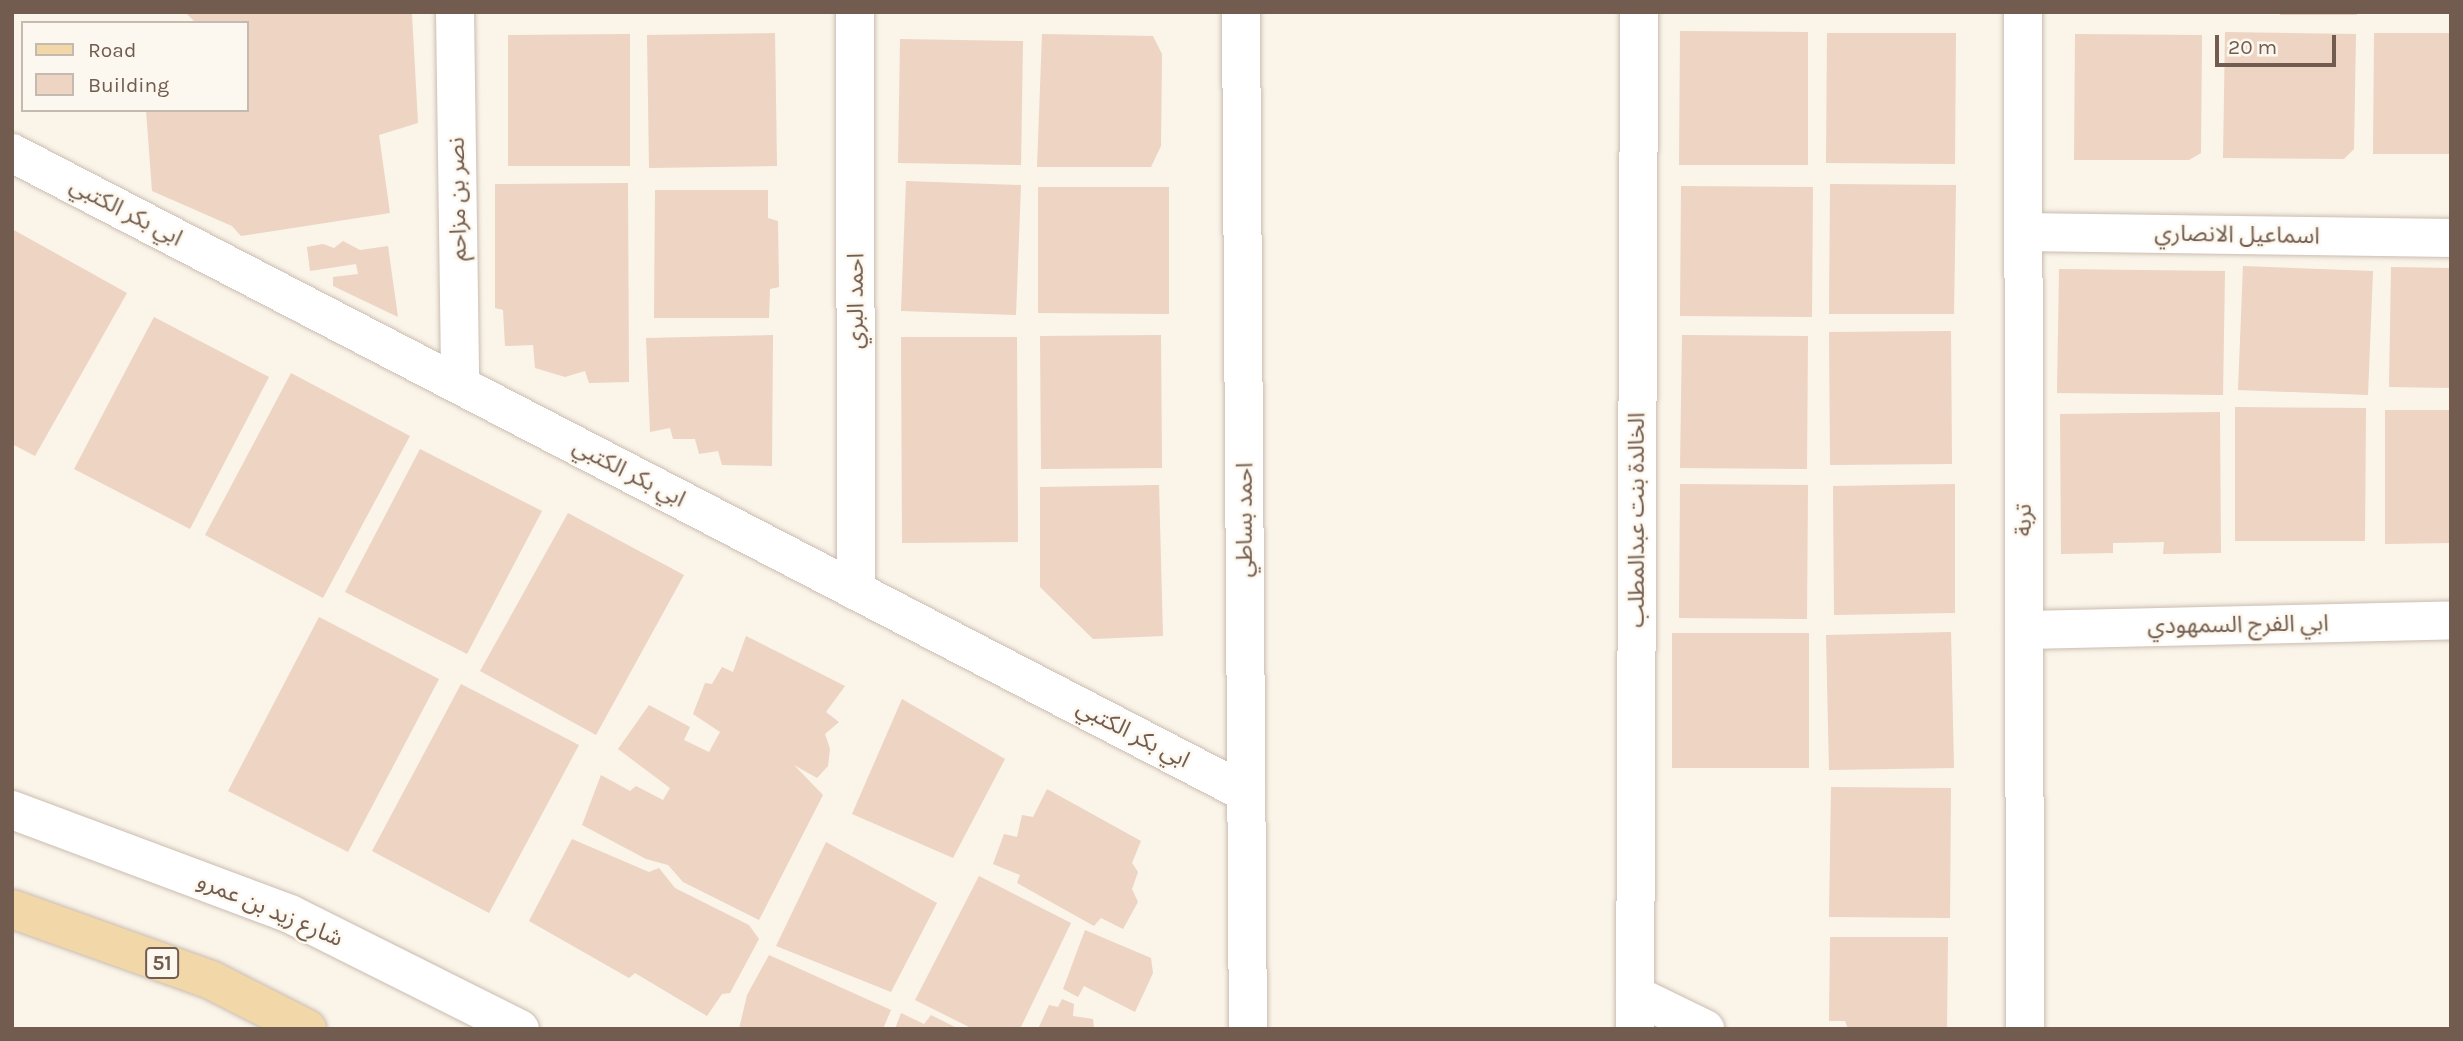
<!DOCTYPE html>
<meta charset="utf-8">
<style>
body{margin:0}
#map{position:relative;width:2463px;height:1041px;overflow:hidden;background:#faf4e9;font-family:Karla,"Noto Sans Arabic",sans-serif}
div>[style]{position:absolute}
.building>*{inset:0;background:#edd4c3}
.roads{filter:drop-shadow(0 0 2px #cbbcb0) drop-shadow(0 0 2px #cbbcb0)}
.street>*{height:38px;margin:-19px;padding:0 19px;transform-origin:19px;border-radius:19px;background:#fff}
.secondary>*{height:38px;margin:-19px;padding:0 19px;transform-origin:19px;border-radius:19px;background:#fff}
.primary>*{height:38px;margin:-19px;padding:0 19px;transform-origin:19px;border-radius:19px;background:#f2d7a9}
span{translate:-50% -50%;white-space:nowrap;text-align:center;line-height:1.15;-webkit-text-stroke:5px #fdf8ef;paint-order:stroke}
.shield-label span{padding:2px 5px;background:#fdf8ef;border:2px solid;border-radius:5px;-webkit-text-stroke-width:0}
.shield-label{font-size:21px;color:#725c4f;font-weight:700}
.street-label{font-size:23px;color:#725c4f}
.frame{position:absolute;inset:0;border:14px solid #725c4f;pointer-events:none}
.legend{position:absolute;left:21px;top:21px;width:228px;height:91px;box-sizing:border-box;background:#fdf8ef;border:2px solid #c5baaf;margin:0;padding:9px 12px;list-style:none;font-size:21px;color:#725c4f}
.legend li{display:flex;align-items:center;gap:14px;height:35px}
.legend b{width:35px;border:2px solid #c5baaf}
.scale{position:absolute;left:2215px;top:35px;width:121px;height:32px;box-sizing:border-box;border:4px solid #725c4f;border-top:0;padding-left:9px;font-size:21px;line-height:24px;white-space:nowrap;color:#725c4f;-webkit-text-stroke:5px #fdf8ef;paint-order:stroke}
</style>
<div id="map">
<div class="building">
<div style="clip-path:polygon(185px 12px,412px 14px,418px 123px,379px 135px,390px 213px,241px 236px,232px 226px,152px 191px,146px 110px,247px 110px,247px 23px,196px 23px)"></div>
<div style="clip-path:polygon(2280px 12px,2357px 12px,2357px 15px,2280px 15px)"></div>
<div style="clip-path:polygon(1680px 31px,1808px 32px,1808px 165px,1679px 165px)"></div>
<div style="clip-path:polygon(2225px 32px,2356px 34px,2354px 149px,2344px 159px,2223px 158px)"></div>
<div style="clip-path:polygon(775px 33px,777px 166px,649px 168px,647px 35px)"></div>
<div style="clip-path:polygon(1827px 33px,1956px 33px,1955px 164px,1826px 163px)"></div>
<div style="clip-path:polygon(2374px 33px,2451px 33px,2451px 154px,2373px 154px)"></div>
<div style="clip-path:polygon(630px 34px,630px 166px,508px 166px,508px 35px)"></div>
<div style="clip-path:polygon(1042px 34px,1153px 36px,1162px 54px,1161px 146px,1151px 167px,1037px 167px)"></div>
<div style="clip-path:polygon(2075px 34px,2202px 35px,2201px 153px,2189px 160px,2074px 160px)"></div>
<div style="clip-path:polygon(900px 39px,1023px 41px,1021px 165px,898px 163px)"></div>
<div style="clip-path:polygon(906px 181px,1021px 185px,1016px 315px,901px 311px)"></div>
<div style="clip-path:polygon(628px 183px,629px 382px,589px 383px,585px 371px,565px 377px,535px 368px,533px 345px,505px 346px,503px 310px,495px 308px,495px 184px)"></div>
<div style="clip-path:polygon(1830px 184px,1956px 185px,1954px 314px,1829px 314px)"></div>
<div style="clip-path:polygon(1681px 186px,1813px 187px,1812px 317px,1680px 316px)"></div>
<div style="clip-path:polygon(1038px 187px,1169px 187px,1169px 314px,1038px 313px)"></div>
<div style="clip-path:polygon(655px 190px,768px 190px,768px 218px,778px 221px,779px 287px,770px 289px,769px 318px,654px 318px)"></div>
<div style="clip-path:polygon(12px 229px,127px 293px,35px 456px,12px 444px)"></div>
<div style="clip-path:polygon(343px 241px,360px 250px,388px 246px,398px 317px,333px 286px,333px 277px,358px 274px,356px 264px,310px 271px,307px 247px,323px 244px,334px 248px)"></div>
<div style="clip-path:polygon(2243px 266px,2373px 271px,2368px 395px,2238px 390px)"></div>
<div style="clip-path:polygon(2391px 267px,2451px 268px,2451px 388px,2389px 387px)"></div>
<div style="clip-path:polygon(2059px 269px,2225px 271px,2223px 395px,2057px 393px)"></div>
<div style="clip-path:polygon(154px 317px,269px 377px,190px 529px,74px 469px)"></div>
<div style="clip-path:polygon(1951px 331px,1952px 464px,1830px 465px,1829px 332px)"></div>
<div style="clip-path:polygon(773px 335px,772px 466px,722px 465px,718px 451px,699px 454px,695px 439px,673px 439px,670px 428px,650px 432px,646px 338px)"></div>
<div style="clip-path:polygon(1161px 335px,1162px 468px,1041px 469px,1040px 336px)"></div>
<div style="clip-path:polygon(1682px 335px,1808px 336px,1807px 469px,1680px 468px)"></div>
<div style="clip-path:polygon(901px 337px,1017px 337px,1018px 542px,902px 543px)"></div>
<div style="clip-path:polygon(291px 373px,410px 436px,323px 598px,205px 535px)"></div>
<div style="clip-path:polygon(2235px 407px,2366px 408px,2365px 541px,2235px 541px)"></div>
<div style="clip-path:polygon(2385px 410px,2451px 410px,2451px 543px,2385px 544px)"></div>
<div style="clip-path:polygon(2220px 412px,2221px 553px,2163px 554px,2164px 542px,2113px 543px,2113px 553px,2061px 554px,2060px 414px)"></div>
<div style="clip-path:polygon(420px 449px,542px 511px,467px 654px,345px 592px)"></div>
<div style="clip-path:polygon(1680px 484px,1808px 485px,1807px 619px,1679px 618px)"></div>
<div style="clip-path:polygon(1955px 484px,1955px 613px,1834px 615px,1833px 486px)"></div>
<div style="clip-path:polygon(1159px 485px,1163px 636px,1093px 639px,1040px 587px,1040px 487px)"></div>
<div style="clip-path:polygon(568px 513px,684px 575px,596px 735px,480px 671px)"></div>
<div style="clip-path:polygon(319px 617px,439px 679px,348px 852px,228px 791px)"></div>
<div style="clip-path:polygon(1951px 632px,1954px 768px,1829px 770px,1826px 635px)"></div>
<div style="clip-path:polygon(1672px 633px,1809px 633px,1809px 768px,1672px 768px)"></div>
<div style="clip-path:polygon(746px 636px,845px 686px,826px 712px,839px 722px,825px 734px,830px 749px,828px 766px,817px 778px,794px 765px,823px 795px,759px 920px,683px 882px,668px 865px,646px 859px,582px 825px,601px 775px,630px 791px,636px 786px,663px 800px,670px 788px,618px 749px,649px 705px,690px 727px,684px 740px,709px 752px,720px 732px,693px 714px,705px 683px,712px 684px,722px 667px,733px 672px)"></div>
<div style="clip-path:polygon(461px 684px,579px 745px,489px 913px,372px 851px)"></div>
<div style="clip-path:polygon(902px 699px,1005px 759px,953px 858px,852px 814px)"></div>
<div style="clip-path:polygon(1831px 787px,1951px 788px,1950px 918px,1829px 917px)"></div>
<div style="clip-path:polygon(1047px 789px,1141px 841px,1132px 863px,1138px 872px,1132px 889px,1138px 902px,1123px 929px,1101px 918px,1094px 926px,1017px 883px,1020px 875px,993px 864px,1004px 834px,1017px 837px,1022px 815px,1033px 817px)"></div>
<div style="clip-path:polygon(572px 839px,649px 872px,659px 868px,675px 888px,749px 925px,759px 939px,730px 993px,722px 994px,707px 1016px,635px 973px,629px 978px,529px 921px)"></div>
<div style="clip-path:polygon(826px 842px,937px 903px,891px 992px,776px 946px)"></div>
<div style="clip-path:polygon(979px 876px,1071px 923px,1020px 1029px,973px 1029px,915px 1000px)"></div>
<div style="clip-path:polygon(1085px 930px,1151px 958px,1153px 973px,1135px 1012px,1084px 986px,1078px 997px,1063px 989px)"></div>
<div style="clip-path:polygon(1830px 937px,1948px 937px,1947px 1029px,1848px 1029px,1845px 1021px,1829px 1021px)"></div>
<div style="clip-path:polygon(769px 955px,891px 1010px,883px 1029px,739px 1029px,747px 995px)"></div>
<div style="clip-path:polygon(1062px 999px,1074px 1004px,1073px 1016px,1093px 1019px,1094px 1029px,1038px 1029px,1049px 1005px,1058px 1007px)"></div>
<div style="clip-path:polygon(901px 1013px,924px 1024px,931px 1015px,959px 1029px,895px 1029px)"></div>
</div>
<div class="roads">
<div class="street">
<div style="left:455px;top:12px;width:373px;rotate:89.2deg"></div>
<div style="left:855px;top:12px;width:579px;rotate:89.9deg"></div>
<div style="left:1241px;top:12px;width:1017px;rotate:89.61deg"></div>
<div style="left:2023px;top:12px;width:1017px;rotate:89.89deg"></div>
<div style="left:12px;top:153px;width:1390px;rotate:27.41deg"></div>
<div style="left:2024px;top:232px;width:427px;rotate:0.8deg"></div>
<div style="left:2024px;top:630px;width:427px;rotate:-1.3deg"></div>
<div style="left:1635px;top:995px;width:78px;rotate:25.9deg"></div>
<div style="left:1635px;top:1029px;width:1017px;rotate:-89.77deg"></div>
</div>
<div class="secondary">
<div style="left:12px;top:810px;width:297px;rotate:20.5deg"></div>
<div style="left:290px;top:914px;width:257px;rotate:26.6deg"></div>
</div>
<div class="primary">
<div style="left:12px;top:909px;width:211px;rotate:19.6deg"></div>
<div style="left:211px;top:980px;width:108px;rotate:27deg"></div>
</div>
</div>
<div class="shield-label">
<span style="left:162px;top:963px">51</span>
</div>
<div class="street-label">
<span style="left:458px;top:199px;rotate:-91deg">نصر بن مزاحم</span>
<span style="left:126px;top:212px;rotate:27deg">ابي بكر الكتبي</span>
<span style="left:2237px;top:235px;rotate:1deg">اسماعيل الانصاري</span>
<span style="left:856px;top:301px;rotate:-90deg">احمد البري</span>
<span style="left:629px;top:473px;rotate:27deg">ابي بكر الكتبي</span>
<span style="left:1245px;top:520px;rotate:-90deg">احمد بساطي</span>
<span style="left:1637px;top:520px;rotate:-90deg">الخالدة بنت عبدالمطلب</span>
<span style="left:2024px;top:520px;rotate:-90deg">تربة</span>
<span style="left:2238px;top:625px;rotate:-1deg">ابي الفرج السمهودي</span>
<span style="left:1133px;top:734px;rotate:27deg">ابي بكر الكتبي</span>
<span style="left:270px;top:910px;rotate:23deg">شارع زيد بن عمرو</span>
</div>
<div class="frame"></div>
<ul class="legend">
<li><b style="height:9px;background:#f2d7a9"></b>Road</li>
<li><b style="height:19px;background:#edd4c3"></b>Building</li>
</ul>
<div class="scale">20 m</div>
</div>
